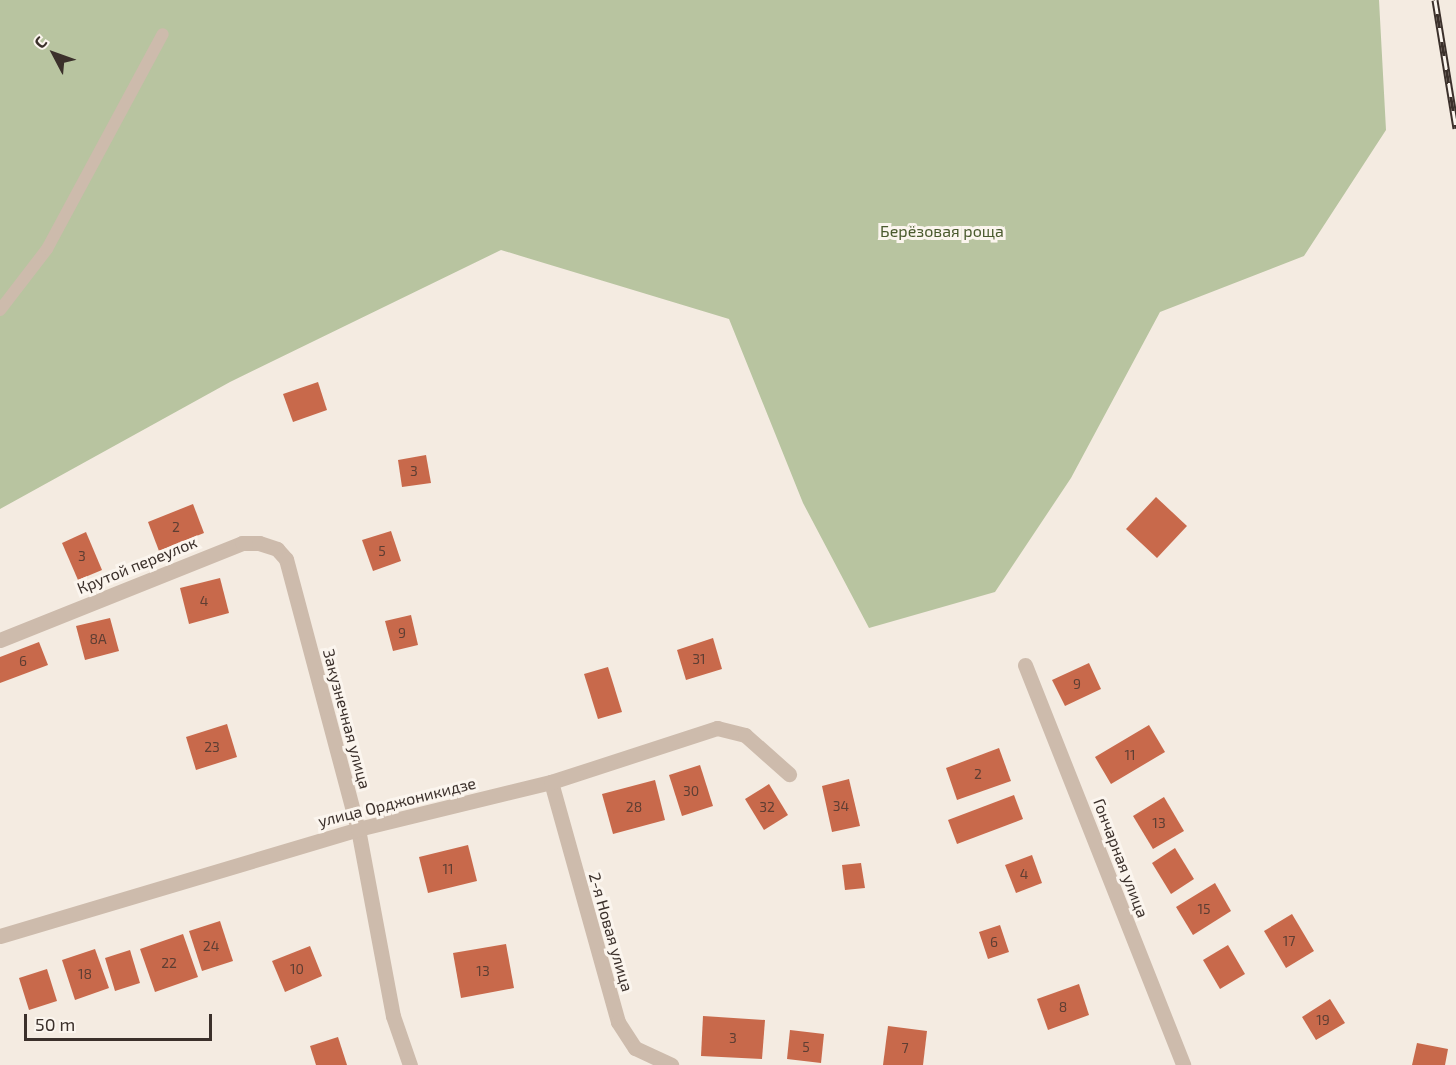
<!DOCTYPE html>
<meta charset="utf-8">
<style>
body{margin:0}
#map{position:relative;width:1456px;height:1065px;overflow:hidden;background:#f4ebe1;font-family:"Exo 2",sans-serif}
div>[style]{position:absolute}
.green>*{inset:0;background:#b8c4a0}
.building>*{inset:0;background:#c8694b}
.lane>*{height:12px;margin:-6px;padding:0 6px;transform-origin:6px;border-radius:6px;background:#cdbbac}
.street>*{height:15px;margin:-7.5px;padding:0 7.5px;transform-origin:7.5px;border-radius:7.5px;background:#cdbbac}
.rail>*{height:7px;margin-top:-3.5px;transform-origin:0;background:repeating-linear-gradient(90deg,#fbf5ee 0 14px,#3b302b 0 28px);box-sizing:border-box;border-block:2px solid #3b302b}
span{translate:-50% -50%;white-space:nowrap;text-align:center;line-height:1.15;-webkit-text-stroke:6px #fbf5ee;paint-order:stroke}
.number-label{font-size:14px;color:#5e3e33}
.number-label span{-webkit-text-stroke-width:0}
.park-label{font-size:16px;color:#4a5a2e}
.street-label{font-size:16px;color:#3b302b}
.north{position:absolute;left:24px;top:24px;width:60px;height:60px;-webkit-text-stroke:4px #fbf5ee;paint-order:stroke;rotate:311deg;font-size:16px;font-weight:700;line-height:24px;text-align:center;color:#3b302b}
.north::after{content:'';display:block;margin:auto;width:21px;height:27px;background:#3b302b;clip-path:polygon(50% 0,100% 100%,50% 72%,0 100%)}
.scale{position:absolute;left:24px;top:1014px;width:188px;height:27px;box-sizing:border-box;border:3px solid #3b302b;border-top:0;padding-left:8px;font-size:18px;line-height:21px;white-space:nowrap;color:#3b302b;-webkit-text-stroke:4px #fbf5ee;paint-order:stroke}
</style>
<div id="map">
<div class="green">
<div style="clip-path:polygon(0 0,1379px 0,1386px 130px,1304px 256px,1160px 312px,1071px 478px,995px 592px,869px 628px,803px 503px,729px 319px,501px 250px,230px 382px,0 509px)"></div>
</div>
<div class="building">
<div style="clip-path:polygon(318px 382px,327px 410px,293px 422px,283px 394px)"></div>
<div style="clip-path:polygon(426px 455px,431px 483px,402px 487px,398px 460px)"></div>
<div style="clip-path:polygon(1156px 497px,1187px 526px,1157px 558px,1126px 529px)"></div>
<div style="clip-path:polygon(193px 504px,204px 533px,159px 551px,148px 522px)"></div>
<div style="clip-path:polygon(391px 531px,401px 561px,373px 571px,362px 540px)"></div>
<div style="clip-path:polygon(86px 532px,102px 570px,78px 580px,62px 543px)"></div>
<div style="clip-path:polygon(220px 578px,229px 613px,189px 624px,180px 588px)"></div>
<div style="clip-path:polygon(411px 615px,418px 645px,393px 651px,385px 621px)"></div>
<div style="clip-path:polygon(110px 618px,119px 651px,85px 660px,76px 626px)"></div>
<div style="clip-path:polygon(713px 638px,722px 669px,686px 680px,677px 650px)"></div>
<div style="clip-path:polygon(39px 642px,48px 665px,0 683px,0 657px)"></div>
<div style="clip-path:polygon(1089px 663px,1101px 689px,1065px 706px,1052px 680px)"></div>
<div style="clip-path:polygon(608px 667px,622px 712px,598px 719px,584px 674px)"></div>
<div style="clip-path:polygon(227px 724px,237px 757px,196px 770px,186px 737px)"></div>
<div style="clip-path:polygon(1149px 725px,1165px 752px,1111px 784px,1095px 757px)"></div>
<div style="clip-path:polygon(999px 748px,1011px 781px,957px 800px,946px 768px)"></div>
<div style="clip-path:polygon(700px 765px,713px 806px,682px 816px,669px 775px)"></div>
<div style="clip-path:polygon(849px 779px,860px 826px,832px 832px,822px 786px)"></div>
<div style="clip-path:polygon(655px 780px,665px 820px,613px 834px,602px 794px)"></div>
<div style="clip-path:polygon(769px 784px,788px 815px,764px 830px,745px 799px)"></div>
<div style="clip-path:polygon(1014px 795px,1023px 819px,957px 844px,948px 820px)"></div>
<div style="clip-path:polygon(1164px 797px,1184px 831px,1153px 849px,1133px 816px)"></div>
<div style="clip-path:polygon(468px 845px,477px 881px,428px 893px,419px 857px)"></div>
<div style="clip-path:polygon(1175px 848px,1194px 879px,1171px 894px,1152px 863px)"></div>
<div style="clip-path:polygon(1032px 855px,1042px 883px,1016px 893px,1005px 865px)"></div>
<div style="clip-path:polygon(861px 863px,865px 888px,845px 890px,842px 865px)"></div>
<div style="clip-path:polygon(1215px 883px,1231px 911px,1193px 935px,1176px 907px)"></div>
<div style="clip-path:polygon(1292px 914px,1314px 951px,1286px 968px,1264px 931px)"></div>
<div style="clip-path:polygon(220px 921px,233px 961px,202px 971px,189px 931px)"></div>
<div style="clip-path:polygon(1000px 925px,1009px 952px,988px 959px,979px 932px)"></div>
<div style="clip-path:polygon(183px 934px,198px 977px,155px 992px,140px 949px)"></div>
<div style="clip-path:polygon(506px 944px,514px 988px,461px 998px,453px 953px)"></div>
<div style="clip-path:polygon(1228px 945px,1245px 974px,1220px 989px,1203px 960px)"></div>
<div style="clip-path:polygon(310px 946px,322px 976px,285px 992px,272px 961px)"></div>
<div style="clip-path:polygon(95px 949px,109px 988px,75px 1000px,62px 960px)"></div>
<div style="clip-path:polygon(130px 950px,140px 983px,115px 991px,105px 958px)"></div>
<div style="clip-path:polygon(47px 969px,57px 1001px,29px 1010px,19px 978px)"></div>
<div style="clip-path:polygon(1079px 984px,1089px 1015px,1048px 1030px,1037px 999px)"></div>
<div style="clip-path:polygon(1330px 999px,1345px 1023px,1316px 1040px,1302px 1017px)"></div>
<div style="clip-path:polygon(703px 1016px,765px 1020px,762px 1059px,701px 1056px)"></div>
<div style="clip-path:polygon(888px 1026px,927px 1031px,923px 1065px,883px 1065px)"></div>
<div style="clip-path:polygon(790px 1030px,824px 1034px,821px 1063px,787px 1059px)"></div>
<div style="clip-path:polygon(338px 1037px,347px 1065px,316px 1065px,310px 1046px)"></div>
<div style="clip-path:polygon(1417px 1043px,1448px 1049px,1445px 1065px,1412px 1065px)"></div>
</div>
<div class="lane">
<div style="left:0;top:310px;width:77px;rotate:-52.4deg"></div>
<div style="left:47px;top:249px;width:244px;rotate:-61.7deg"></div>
</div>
<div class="street">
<div style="left:0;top:640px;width:261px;rotate:-21.8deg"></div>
<div style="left:242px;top:543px;width:17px"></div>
<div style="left:259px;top:543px;width:19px;rotate:18deg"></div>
<div style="left:277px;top:549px;width:13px;rotate:48deg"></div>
<div style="left:286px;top:559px;width:279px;rotate:75.1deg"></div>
<div style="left:358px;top:829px;width:190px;rotate:79.4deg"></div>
<div style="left:393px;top:1016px;width:52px;rotate:70.9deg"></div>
<div style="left:1025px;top:665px;width:430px;rotate:68.4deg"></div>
<div style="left:551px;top:782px;width:249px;rotate:74.4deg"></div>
<div style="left:618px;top:1022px;width:31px;rotate:57deg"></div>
<div style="left:635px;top:1048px;width:40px;rotate:25deg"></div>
<div style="left:0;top:936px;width:374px;rotate:-16.6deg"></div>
<div style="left:358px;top:829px;width:199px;rotate:-13.7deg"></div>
<div style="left:551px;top:782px;width:175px;rotate:-18deg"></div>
<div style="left:717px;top:728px;width:29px;rotate:14deg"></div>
<div style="left:745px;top:735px;width:59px;rotate:41.6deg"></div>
</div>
<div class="rail">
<div style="left:1435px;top:0;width:130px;rotate:80.7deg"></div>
</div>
<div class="number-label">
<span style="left:414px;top:471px">3</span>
<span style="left:176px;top:527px">2</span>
<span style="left:382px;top:551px">5</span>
<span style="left:82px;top:556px">3</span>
<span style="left:204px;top:601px">4</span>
<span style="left:402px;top:633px">9</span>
<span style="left:98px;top:639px">8А</span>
<span style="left:699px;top:659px">31</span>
<span style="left:23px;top:661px">6</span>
<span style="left:1077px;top:684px">9</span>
<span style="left:212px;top:747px">23</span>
<span style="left:1130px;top:755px">11</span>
<span style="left:978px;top:774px">2</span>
<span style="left:691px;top:791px">30</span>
<span style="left:841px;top:806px">34</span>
<span style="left:634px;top:807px">28</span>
<span style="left:767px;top:807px">32</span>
<span style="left:1159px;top:823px">13</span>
<span style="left:448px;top:869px">11</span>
<span style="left:1024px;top:874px">4</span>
<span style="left:1204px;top:909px">15</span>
<span style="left:1289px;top:941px">17</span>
<span style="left:994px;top:942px">6</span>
<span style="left:211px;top:946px">24</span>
<span style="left:169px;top:963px">22</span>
<span style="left:297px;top:969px">10</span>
<span style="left:483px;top:971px">13</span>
<span style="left:85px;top:974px">18</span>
<span style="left:1063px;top:1007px">8</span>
<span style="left:1323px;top:1020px">19</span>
<span style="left:733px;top:1038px">3</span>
<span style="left:806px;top:1047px">5</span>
<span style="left:905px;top:1048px">7</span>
</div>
<div class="park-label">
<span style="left:942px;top:231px">Берёзовая роща</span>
</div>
<div class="street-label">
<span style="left:137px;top:565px;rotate:-22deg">Крутой переулок</span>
<span style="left:347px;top:719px;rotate:75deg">Закузнечная улица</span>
<span style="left:397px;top:802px;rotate:-14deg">улица Орджоникидзе</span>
<span style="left:1121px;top:858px;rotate:69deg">Гончарная улица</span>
<span style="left:611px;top:932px;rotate:74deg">2-я Новая улица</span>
</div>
<div class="north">С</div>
<div class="scale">50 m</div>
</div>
